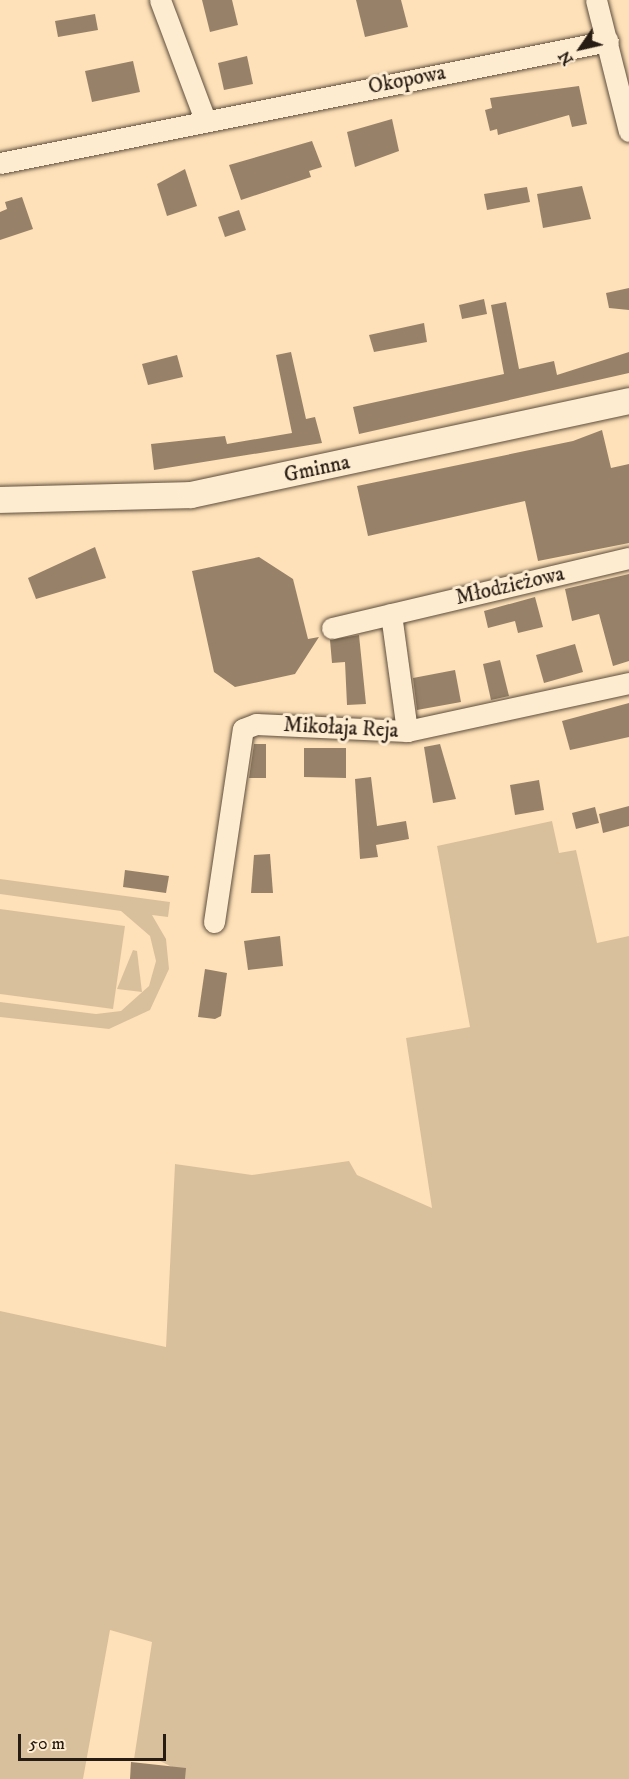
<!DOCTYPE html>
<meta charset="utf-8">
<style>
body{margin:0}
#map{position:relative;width:629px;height:1779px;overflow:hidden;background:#fee1b8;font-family:"IM FELL DW Pica",serif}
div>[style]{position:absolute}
.green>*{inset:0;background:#d9c09c}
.building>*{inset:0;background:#978269}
.roads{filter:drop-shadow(0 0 2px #5d4d3c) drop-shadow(0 0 2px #5d4d3c)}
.minor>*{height:21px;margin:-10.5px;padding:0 10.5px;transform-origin:10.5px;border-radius:10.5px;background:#feecd1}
.tertiary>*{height:26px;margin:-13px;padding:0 13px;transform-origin:13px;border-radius:13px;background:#feecd1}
span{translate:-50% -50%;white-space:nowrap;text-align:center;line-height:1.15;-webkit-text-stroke:6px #feecd1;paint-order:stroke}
.street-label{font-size:21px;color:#271c13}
.north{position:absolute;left:551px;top:18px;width:60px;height:60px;-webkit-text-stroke:4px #feecd1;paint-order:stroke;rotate:236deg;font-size:16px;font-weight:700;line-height:24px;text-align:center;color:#271c13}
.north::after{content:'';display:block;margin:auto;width:21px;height:27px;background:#271c13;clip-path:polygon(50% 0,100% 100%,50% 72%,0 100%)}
.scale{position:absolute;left:18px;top:1734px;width:148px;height:27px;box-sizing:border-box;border:3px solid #271c13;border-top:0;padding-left:8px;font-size:18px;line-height:21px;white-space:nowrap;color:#271c13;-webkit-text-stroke:4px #feecd1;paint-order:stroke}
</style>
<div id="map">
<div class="green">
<div style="clip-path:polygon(552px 821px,559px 853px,576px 850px,597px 943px,629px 936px,629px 1779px,181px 1779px,176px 1769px,160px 1761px,134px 1759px,152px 1642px,110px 1630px,83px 1779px,0 1779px,0 1311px,166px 1347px,175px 1164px,252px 1175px,349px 1161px,357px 1175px,432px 1208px,406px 1038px,470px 1027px,437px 846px)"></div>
<div style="clip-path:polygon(0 879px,170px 902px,168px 917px,152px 915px,166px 939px,169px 969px,150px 1010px,109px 1029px,0 1017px,0 1002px,96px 1014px,121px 1011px,149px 986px,156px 961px,150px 936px,121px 911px,0 894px)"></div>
<div style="clip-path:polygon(0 909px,125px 926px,113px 1009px,0 994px)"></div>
<div style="clip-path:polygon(133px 950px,137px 951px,142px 992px,117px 989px)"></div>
</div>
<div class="building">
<div style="clip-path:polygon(202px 0,232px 0,238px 25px,210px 32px)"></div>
<div style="clip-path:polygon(356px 0,401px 0,408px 27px,365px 37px)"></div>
<div style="clip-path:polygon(95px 14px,98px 30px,58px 37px,55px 21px)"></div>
<div style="clip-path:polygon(247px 56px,253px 84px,224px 90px,218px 63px)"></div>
<div style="clip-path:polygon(133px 61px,140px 92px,92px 102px,85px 71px)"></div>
<div style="clip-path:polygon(579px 86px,587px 124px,572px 127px,569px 115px,498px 135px,497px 129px,490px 131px,485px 110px,492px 108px,490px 98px)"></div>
<div style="clip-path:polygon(392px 119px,399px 151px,355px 167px,347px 132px)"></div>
<div style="clip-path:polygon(312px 141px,322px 167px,309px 171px,311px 177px,241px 200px,229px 165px)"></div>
<div style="clip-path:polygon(185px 169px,197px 206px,167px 216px,157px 184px)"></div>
<div style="clip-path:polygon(582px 186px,591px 219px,543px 228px,537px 194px)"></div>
<div style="clip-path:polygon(527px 187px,530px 202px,487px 210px,484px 194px)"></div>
<div style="clip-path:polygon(22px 197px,33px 229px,0 240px,0 212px,7px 209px,5px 202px)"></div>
<div style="clip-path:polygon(239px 210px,246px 230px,225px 237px,218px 217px)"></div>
<div style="clip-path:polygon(629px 288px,629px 310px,609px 308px,606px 293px)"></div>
<div style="clip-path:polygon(484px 299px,487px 314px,462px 319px,459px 305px)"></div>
<div style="clip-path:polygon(506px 302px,519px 369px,554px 361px,557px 375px,629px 352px,629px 373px,359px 434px,353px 407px,504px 374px,491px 305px)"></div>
<div style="clip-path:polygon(424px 323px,427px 342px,374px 352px,369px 335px)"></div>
<div style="clip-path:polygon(291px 352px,306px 419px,315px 417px,322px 443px,154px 470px,151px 444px,225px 436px,227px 444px,292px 433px,276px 355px)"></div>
<div style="clip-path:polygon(177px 355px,183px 377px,148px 385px,142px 364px)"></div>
<div style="clip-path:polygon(602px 430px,611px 468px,629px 464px,629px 543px,538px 561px,525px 501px,368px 536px,357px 486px,573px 441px)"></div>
<div style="clip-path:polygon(95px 547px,106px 578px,36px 599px,28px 578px)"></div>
<div style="clip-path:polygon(259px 557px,293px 579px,308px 639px,319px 637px,295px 674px,235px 687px,214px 672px,192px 571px)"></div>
<div style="clip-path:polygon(629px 574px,629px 661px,613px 666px,599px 614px,572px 621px,565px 589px)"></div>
<div style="clip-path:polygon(535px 597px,543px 627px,518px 633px,515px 621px,488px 628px,484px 611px)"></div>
<div style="clip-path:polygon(359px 635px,366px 704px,347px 705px,345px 662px,332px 663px,330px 640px)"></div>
<div style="clip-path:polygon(575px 644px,583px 672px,544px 683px,536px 655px)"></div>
<div style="clip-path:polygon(500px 660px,509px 696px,491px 700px,483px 664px)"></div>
<div style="clip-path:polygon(455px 670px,461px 702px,417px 710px,413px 678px)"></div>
<div style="clip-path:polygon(629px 703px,629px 737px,570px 750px,562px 721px)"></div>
<div style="clip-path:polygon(254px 744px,266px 744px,266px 778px,249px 778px)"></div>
<div style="clip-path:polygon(440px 744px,456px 799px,433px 803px,424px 747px)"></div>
<div style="clip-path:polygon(304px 748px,346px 748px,346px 778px,304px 777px)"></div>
<div style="clip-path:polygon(371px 777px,377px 826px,406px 821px,409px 839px,376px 845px,378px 857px,360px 859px,355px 779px)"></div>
<div style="clip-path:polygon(539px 780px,544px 810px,515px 815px,510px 785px)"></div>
<div style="clip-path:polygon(629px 806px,629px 826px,603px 833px,599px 814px)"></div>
<div style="clip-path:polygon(595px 807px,599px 823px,576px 829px,572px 813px)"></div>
<div style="clip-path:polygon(270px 854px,273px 893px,251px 893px,254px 855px)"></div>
<div style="clip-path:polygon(125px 870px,169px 876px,166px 893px,123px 887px)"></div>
<div style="clip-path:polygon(280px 936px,283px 966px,248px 970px,244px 941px)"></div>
<div style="clip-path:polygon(205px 969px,227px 973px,221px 1016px,215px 1019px,198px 1017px)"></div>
<div style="clip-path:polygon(131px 1762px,186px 1768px,185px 1779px,130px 1779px)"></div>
</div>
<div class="roads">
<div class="minor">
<div style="left:160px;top:0;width:128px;rotate:69.4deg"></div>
<div style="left:596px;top:0;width:135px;rotate:75.9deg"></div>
<div style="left:0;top:163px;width:620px;rotate:-11.35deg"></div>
<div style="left:391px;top:614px;width:118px;rotate:82.2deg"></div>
<div style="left:332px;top:628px;width:305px;rotate:-13.3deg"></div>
<div style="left:214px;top:922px;width:195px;rotate:-81.5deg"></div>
<div style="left:243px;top:729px;width:14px;rotate:-21deg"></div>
<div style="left:256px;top:724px;width:151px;rotate:2.7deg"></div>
<div style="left:407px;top:731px;width:227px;rotate:-12.2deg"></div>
</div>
<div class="tertiary">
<div style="left:0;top:500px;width:191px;rotate:-1.5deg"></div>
<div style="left:191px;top:495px;width:448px;rotate:-12.1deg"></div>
</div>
</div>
<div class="street-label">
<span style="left:407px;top:80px;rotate:-11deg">Okopowa</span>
<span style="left:317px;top:469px;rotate:-12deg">Gminna</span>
<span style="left:510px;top:586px;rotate:-13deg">Młodzieżowa</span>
<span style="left:341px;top:728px;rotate:3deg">Mikołaja Reja</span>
</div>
<div class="north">N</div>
<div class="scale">50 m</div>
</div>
